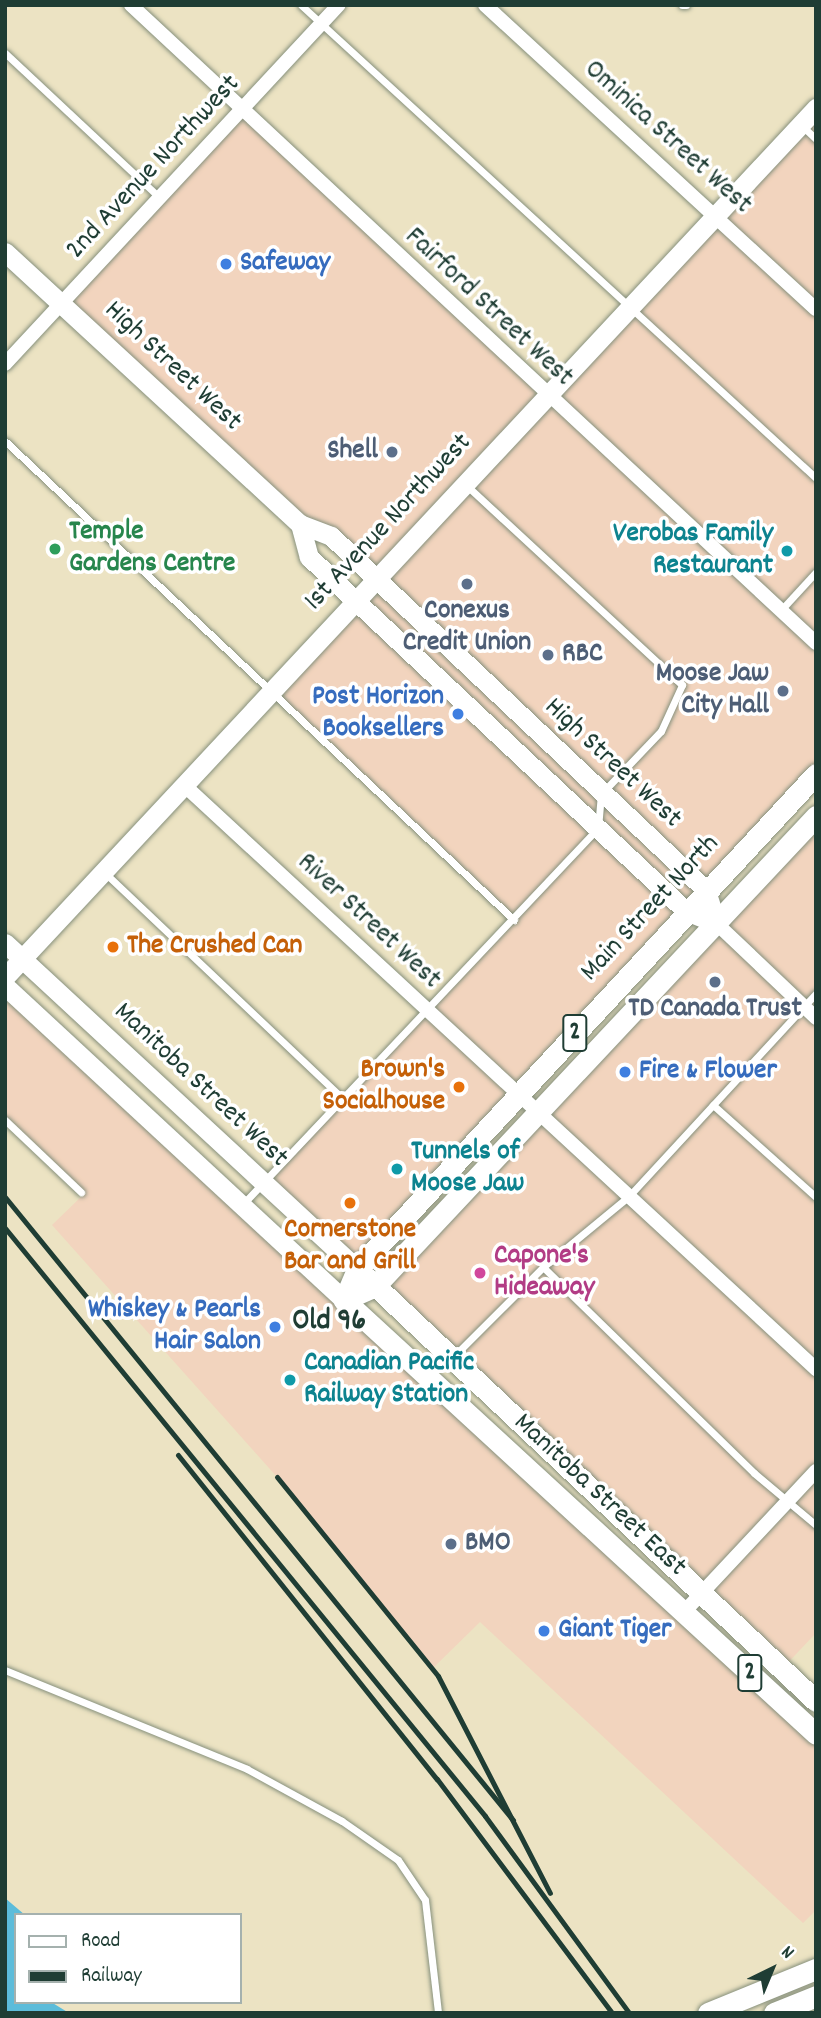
<!DOCTYPE html>
<style>
body{margin:0}
#map{position:relative;width:821px;height:2018px;overflow:hidden;background:#ece3c3;font-family:Dekko,sans-serif}
div>[style]{position:absolute}
.built>*{inset:0;background:#f2d4be}
.water>*{inset:0;background:#5cbcda}
.roads{filter:drop-shadow(0 0 2px #86907c) drop-shadow(0 0 2px #86907c)}
.lane>*{height:7px;margin:-3.5px;padding:0 3.5px;transform-origin:3.5px;border-radius:3.5px;background:#fff}
.street>*{height:14px;margin:-7px;padding:0 7px;transform-origin:7px;border-radius:7px;background:#fff}
.secondary>*{height:19px;margin:-9.5px;padding:0 9.5px;transform-origin:9.5px;border-radius:9.5px;background:#fff}
.primary>*{height:21px;margin:-10.5px;padding:0 10.5px;transform-origin:10.5px;border-radius:10.5px;background:#fff}
.rail>*{height:5px;margin:-2.5px;padding:0 2.5px;transform-origin:2.5px;border-radius:2.5px;background:#1f3d34}
.dots>*{width:19px;height:19px;translate:-50% -50%;box-sizing:border-box;border:4px solid #fff;border-radius:50%}
span{translate:-50% -50%;white-space:nowrap;text-align:center;line-height:1.15;-webkit-text-stroke:7px #fff;paint-order:stroke}
.shield-label span{padding:2px 5px;background:#fff;border:2px solid;border-radius:5px;-webkit-text-stroke-width:0}
.shield-label{font-size:26px;color:#1f3d34;font-weight:700}
.street-label{font-size:28px;color:#1f3d34}
.shop-label{font-size:28px;color:#366cbe;font-weight:700}
.left{translate:0 -50%;text-align:left}
.right{translate:-100% -50%;text-align:right}
.service-label{font-size:28px;color:#4e5e75;font-weight:700}
.leisure-label{font-size:28px;color:#27864d;font-weight:700}
.culture-label{font-size:28px;color:#0d838f;font-weight:700}
.food-label{font-size:28px;color:#c56008;font-weight:700}
.hotel-label{font-size:28px;color:#b23c85;font-weight:700}
.neighbourhood-label{font-size:30px;color:#1f3d34;font-weight:700}
.frame{position:absolute;inset:0;border:7px solid #1f3d34;pointer-events:none}
.legend{position:absolute;left:14px;top:1913px;width:228px;height:91px;box-sizing:border-box;background:#fff;border:2px solid #a5b1ae;margin:0;padding:9px 12px;list-style:none;font-size:21px;color:#1f3d34}
.legend li{display:flex;align-items:center;gap:14px;height:35px}
.legend b{width:35px;border:2px solid #a5b1ae}
.north{position:absolute;left:737px;top:1934px;width:70px;height:70px;-webkit-text-stroke:5px #fff;paint-order:stroke;rotate:43deg;font-size:19px;font-weight:700;line-height:28px;text-align:center;color:#1f3d34}
.north::after{content:'';display:block;margin:auto;width:24px;height:32px;background:#1f3d34;clip-path:polygon(50% 0,100% 100%,50% 72%,0 100%)}
</style>
<div id="map">
<div class="built">
<div style="clip-path:polygon(816px 108px,816px 774px,357px 1269px,262px 1184px,514px 920px,271px 692px,376px 580px,300px 524px,62px 303px,242px 109px,547px 396px)"></div>
<div style="clip-path:polygon(816px 816px,816px 1633px,782px 1669px,375px 1286px)"></div>
<div style="clip-path:polygon(5px 986px,816px 1734px,816px 1910px,803px 1923px,480px 1622px,432px 1669px,277px 1477px,52px 1225px,83px 1195px,5px 1120px)"></div>
</div>
<div class="water">
<div style="clip-path:polygon(5px 1898px,25px 1915px,16px 1915px,16px 2002px,51px 2002px,69px 2013px,5px 2013px)"></div>
</div>
<div class="roads">
<div class="lane">
<div style="left:301px;top:5px;width:699px;rotate:42.57deg"></div>
<div style="left:682px;top:5px;width:4px"></div>
<div style="left:5px;top:53px;width:211px;rotate:43.1deg"></div>
<div style="left:801px;top:125px;width:21px;rotate:43deg"></div>
<div style="left:5px;top:441px;width:699px;rotate:43.26deg"></div>
<div style="left:781px;top:610px;width:52px;rotate:-47.4deg"></div>
<div style="left:105px;top:873px;width:328px;rotate:43.5deg"></div>
<div style="left:713px;top:1105px;width:138px;rotate:41.8deg"></div>
<div style="left:5px;top:1120px;width:105px;rotate:43.5deg"></div>
<div style="left:242px;top:1205px;width:519px;rotate:-46.64deg"></div>
<div style="left:598px;top:828px;width:34px;rotate:-85deg"></div>
<div style="left:601px;top:794px;width:87px;rotate:-46.4deg"></div>
<div style="left:661px;top:731px;width:51px;rotate:-65.5deg"></div>
<div style="left:682px;top:685px;width:296px;rotate:-137.2deg"></div>
<div style="left:543px;top:1267px;width:295px;rotate:44.3deg"></div>
<div style="left:754px;top:1473px;width:81px;rotate:40deg"></div>
<div style="left:453px;top:1357px;width:127px;rotate:-45deg"></div>
<div style="left:543px;top:1267px;width:112px;rotate:-39.5deg"></div>
<div style="left:629px;top:1196px;width:276px;rotate:-47.3deg"></div>
<div style="left:5px;top:1670px;width:261px;rotate:22.2deg"></div>
<div style="left:247px;top:1769px;width:108px;rotate:28.7deg"></div>
<div style="left:342px;top:1821px;width:68px;rotate:34.9deg"></div>
<div style="left:398px;top:1860px;width:48px;rotate:56deg"></div>
<div style="left:425px;top:1900px;width:114px;rotate:83.4deg"></div>
</div>
<div class="street">
<div style="left:131px;top:5px;width:936px;rotate:42.97deg"></div>
<div style="left:485px;top:5px;width:449px;rotate:42.6deg"></div>
<div style="left:5px;top:364px;width:490px;rotate:-47.1deg"></div>
<div style="left:184px;top:785px;width:861px;rotate:42.74deg"></div>
<div style="left:716px;top:923px;width:138px;rotate:43.5deg"></div>
<div style="left:684px;top:1612px;width:193px;rotate:-46.9deg"></div>
</div>
<div class="secondary">
<div style="left:5px;top:252px;width:401px;rotate:42.7deg"></div>
<div style="left:300px;top:524px;width:33px;rotate:21deg"></div>
<div style="left:331px;top:536px;width:516px;rotate:43.35deg"></div>
<div style="left:706px;top:890px;width:34px;rotate:73deg"></div>
<div style="left:300px;top:524px;width:34px;rotate:75deg"></div>
<div style="left:309px;top:557px;width:517px;rotate:43.2deg"></div>
<div style="left:686px;top:911px;width:32px;rotate:22deg"></div>
<div style="left:5px;top:943px;width:480px;rotate:42.8deg"></div>
<div style="left:5px;top:977px;width:1189px;rotate:-46.98deg"></div>
<div style="left:5px;top:986px;width:462px;rotate:42.8deg"></div>
</div>
<div class="primary">
<div style="left:366px;top:1277px;width:618px;rotate:43.3deg"></div>
<div style="left:344px;top:1300px;width:34px;rotate:-67deg"></div>
<div style="left:357px;top:1269px;width:675px;rotate:-47.16deg"></div>
<div style="left:344px;top:1300px;width:34px;rotate:-24deg"></div>
<div style="left:375px;top:1286px;width:645px;rotate:-46.82deg"></div>
<div style="left:344px;top:1300px;width:641px;rotate:42.6deg"></div>
<div style="left:708px;top:2013px;width:117px;rotate:-22.2deg"></div>
<div style="left:774px;top:2013px;width:45px;rotate:-22deg"></div>
</div>
</div>
<div class="rail">
<div style="left:5px;top:1197px;width:804px;rotate:50.81deg"></div>
<div style="left:5px;top:1228px;width:759px;rotate:50.77deg"></div>
<div style="left:485px;top:1816px;width:244px;rotate:53.8deg"></div>
<div style="left:178px;top:1455px;width:415px;rotate:51.4deg"></div>
<div style="left:437px;top:1779px;width:292px;rotate:53.2deg"></div>
<div style="left:277px;top:1477px;width:256px;rotate:51deg"></div>
<div style="left:438px;top:1676px;width:244px;rotate:62.7deg"></div>
</div>
<div class="dots">
<div style="left:226px;top:264px;background:#3f7fe0"></div>
<div style="left:392px;top:452px;background:#5c6f8a"></div>
<div style="left:55px;top:549px;background:#2e9e5b"></div>
<div style="left:787px;top:551px;background:#0f9aa8"></div>
<div style="left:467px;top:584px;background:#5c6f8a"></div>
<div style="left:548px;top:655px;background:#5c6f8a"></div>
<div style="left:783px;top:691px;background:#5c6f8a"></div>
<div style="left:458px;top:714px;background:#3f7fe0"></div>
<div style="left:113px;top:947px;background:#e8710a"></div>
<div style="left:715px;top:982px;background:#5c6f8a"></div>
<div style="left:625px;top:1072px;background:#3f7fe0"></div>
<div style="left:459px;top:1087px;background:#e8710a"></div>
<div style="left:397px;top:1169px;background:#0f9aa8"></div>
<div style="left:350px;top:1203px;background:#e8710a"></div>
<div style="left:480px;top:1273px;background:#d1479c"></div>
<div style="left:275px;top:1327px;background:#3f7fe0"></div>
<div style="left:290px;top:1380px;background:#0f9aa8"></div>
<div style="left:451px;top:1544px;background:#5c6f8a"></div>
<div style="left:544px;top:1631px;background:#3f7fe0"></div>
</div>
<div class="shield-label">
<span style="left:575px;top:1033px">2</span>
<span style="left:750px;top:1673px">2</span>
</div>
<div class="street-label">
<span style="left:667px;top:138px;rotate:42deg">Ominica Street West</span>
<span style="left:154px;top:168px;rotate:-47deg">2nd Avenue Northwest</span>
<span style="left:488px;top:308px;rotate:43deg">Fairford Street West</span>
<span style="left:172px;top:367px;rotate:43deg">High Street West</span>
<span style="left:389px;top:523px;rotate:-47deg">1st Avenue Northwest</span>
<span style="left:612px;top:764px;rotate:43deg">High Street West</span>
<span style="left:651px;top:909px;rotate:-47deg">Main Street North</span>
<span style="left:368px;top:922px;rotate:43deg">River Street West</span>
<span style="left:200px;top:1086px;rotate:43deg">Manitoba Street West</span>
<span style="left:599px;top:1496px;rotate:43deg">Manitoba Street East</span>
</div>
<div class="shop-label">
<span class="left" style="left:240px;top:264px">Safeway</span>
<span class="right" style="left:444px;top:714px">Post Horizon<br>Booksellers</span>
<span class="left" style="left:639px;top:1072px">Fire &amp; Flower</span>
<span class="right" style="left:261px;top:1327px">Whiskey &amp; Pearls<br>Hair Salon</span>
<span class="left" style="left:558px;top:1631px">Giant Tiger</span>
</div>
<div class="service-label">
<span class="right" style="left:378px;top:452px">Shell</span>
<span style="left:467px;top:628px">Conexus<br>Credit Union</span>
<span class="left" style="left:562px;top:655px">RBC</span>
<span class="right" style="left:769px;top:691px">Moose Jaw<br>City Hall</span>
<span style="left:715px;top:1010px">TD Canada Trust</span>
<span class="left" style="left:465px;top:1544px">BMO</span>
</div>
<div class="leisure-label">
<span class="left" style="left:69px;top:549px">Temple<br>Gardens Centre</span>
</div>
<div class="culture-label">
<span class="right" style="left:773px;top:551px">Verobas Family<br>Restaurant</span>
<span class="left" style="left:411px;top:1169px">Tunnels of<br>Moose Jaw</span>
<span class="left" style="left:304px;top:1380px">Canadian Pacific<br>Railway Station</span>
</div>
<div class="food-label">
<span class="left" style="left:127px;top:947px">The Crushed Can</span>
<span class="right" style="left:445px;top:1087px">Brown's<br>Socialhouse</span>
<span style="left:350px;top:1247px">Cornerstone<br>Bar and Grill</span>
</div>
<div class="hotel-label">
<span class="left" style="left:494px;top:1273px">Capone's<br>Hideaway</span>
</div>
<div class="neighbourhood-label">
<span style="left:329px;top:1323px">Old 96</span>
</div>
<div class="frame"></div>
<ul class="legend">
<li><b style="height:9px;background:#fff"></b>Road</li>
<li><b style="height:9px;background:#1f3d34"></b>Railway</li>
</ul>
<div class="north">N</div>
</div>
